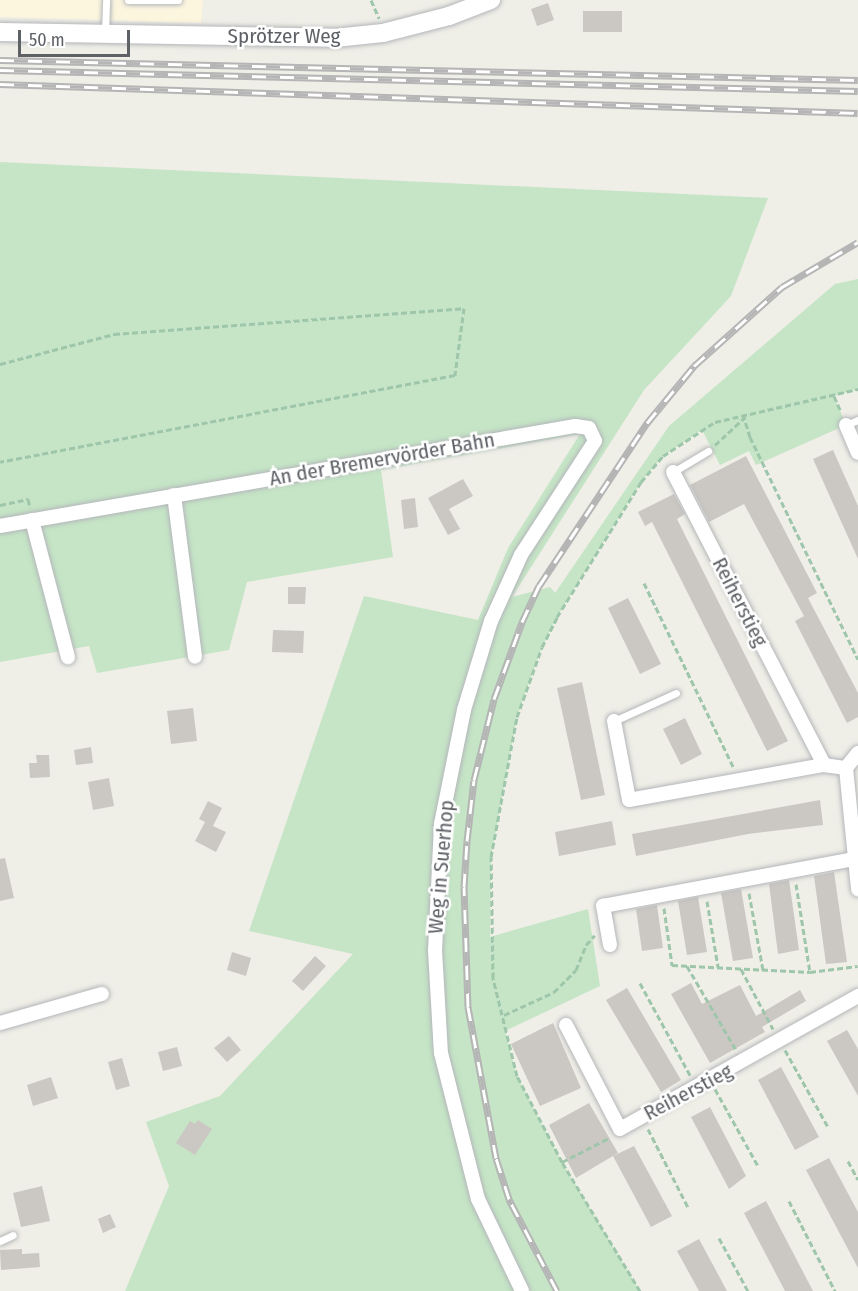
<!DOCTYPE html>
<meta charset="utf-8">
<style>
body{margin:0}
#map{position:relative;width:858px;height:1291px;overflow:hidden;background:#efeee7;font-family:"Fira Sans Condensed",sans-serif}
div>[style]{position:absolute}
.commercial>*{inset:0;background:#fcf6df}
.green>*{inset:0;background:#c5e5c6}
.building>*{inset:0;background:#cbc8c4}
.path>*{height:3px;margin-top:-1.5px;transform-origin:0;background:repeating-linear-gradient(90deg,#9ec6ab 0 6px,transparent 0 9px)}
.roads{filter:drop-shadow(0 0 2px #b4b6ba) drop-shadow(0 0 2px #b4b6ba)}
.lane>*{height:7px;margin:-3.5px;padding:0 3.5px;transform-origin:3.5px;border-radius:3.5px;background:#fff}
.street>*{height:14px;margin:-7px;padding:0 7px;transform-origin:7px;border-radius:7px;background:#fff}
.secondary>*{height:18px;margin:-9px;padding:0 9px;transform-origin:9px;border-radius:9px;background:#fff}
.rail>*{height:7px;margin-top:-3.5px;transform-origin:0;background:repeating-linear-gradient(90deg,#fff 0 14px,#b5b5b6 0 28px);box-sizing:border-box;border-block:2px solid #b5b5b6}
span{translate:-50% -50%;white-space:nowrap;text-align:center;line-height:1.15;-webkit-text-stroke:5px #fff;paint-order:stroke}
.street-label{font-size:21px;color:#5e6166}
.scale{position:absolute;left:18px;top:30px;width:112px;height:27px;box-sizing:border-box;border:3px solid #5e6166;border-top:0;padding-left:8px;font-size:18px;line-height:21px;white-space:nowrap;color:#5e6166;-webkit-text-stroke:4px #fff;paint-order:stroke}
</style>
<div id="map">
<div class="commercial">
<div style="clip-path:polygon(0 0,203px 0,201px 23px,0 17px)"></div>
</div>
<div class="green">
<div style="clip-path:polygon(0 162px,768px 198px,731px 296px,644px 390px,512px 597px,550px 587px,555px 593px,669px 426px,835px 284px,858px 279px,858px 389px,834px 396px,846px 425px,756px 465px,749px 451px,720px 465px,702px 430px,663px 456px,641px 482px,557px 617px,542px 647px,517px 717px,491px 857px,490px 937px,588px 909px,600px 986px,505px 1031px,517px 1076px,562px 1162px,640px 1291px,125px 1291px,169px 1186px,146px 1122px,220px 1096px,353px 954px,249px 931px,364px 596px,478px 620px,508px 548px,580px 434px,381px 470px,393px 557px,247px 582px,229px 650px,97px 673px,89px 646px,0 662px)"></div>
</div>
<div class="building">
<div style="clip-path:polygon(548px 3px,554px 20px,537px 26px,531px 9px)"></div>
<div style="clip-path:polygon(583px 11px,622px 11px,622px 32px,583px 32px)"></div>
<div style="clip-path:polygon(833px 450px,858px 506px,858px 559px,813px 459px)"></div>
<div style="clip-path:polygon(746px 456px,817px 593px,808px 598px,858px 693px,858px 717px,847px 723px,795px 621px,804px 616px,744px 504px,709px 522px,690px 485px)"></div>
<div style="clip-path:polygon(463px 479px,473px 496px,449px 509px,460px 529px,448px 535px,428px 498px)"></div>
<div style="clip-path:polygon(674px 494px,685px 514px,677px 519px,788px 741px,767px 751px,652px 522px,645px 526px,638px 512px)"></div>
<div style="clip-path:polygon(415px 498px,418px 527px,404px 529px,401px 500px)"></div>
<div style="clip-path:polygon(288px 587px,306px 587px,305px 604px,288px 604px)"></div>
<div style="clip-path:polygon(628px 598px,661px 664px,640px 674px,608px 608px)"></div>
<div style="clip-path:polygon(273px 630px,304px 631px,303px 653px,272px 652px)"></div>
<div style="clip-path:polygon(582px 682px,605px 795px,581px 800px,557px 688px)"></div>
<div style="clip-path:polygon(193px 708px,197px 741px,171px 744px,167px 711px)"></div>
<div style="clip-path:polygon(685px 718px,702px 754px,681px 765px,663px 729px)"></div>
<div style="clip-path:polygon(91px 747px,93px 763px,76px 765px,74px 750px)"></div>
<div style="clip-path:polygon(36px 755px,49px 755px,50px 777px,30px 778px,29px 763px,37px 763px)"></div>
<div style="clip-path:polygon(109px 778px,114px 806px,93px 810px,88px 782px)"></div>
<div style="clip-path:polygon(820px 800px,823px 825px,748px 834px,636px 856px,632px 834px)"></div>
<div style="clip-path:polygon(208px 801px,222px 808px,213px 826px,226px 832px,216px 852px,195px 841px,205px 822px,199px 819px)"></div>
<div style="clip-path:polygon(612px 821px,616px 845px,559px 856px,555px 832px)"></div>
<div style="clip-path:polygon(5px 858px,14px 898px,0 901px,0 859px)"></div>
<div style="clip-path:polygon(834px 872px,847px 962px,826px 964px,814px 876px)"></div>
<div style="clip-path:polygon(789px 880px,799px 950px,778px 954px,769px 884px)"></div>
<div style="clip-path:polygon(741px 889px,753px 958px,733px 961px,721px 893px)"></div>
<div style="clip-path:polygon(698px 897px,707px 952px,687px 955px,678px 901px)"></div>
<div style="clip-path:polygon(657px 905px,663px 948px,642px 951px,636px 909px)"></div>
<div style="clip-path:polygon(232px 952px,251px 958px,246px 976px,227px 970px)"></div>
<div style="clip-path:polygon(315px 956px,326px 966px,303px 991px,292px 981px)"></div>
<div style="clip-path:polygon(691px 983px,702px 1004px,740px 985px,756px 1016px,800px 990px,806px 1001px,762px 1027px,765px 1032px,710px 1063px,671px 994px)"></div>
<div style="clip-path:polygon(627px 988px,681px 1080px,661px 1092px,606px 1000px)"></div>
<div style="clip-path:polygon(553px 1023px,581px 1088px,540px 1106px,511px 1044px)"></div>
<div style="clip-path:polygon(847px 1030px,858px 1049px,858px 1096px,827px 1041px)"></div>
<div style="clip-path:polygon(229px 1036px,241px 1050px,227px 1062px,214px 1048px)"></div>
<div style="clip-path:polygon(177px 1047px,182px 1066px,163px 1071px,158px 1052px)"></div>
<div style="clip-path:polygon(122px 1058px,130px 1086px,116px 1090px,108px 1062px)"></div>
<div style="clip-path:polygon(781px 1067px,819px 1137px,795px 1150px,758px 1080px)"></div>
<div style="clip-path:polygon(51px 1077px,58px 1098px,33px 1106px,27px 1085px)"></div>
<div style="clip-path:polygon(589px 1103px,618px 1153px,576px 1178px,549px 1125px)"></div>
<div style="clip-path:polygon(710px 1107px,746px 1176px,729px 1189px,691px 1117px)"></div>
<div style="clip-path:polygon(198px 1120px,212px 1129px,195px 1155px,176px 1143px,190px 1121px,195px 1124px)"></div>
<div style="clip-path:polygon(634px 1146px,672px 1216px,651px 1227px,613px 1156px)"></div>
<div style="clip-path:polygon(829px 1158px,858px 1212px,858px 1268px,806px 1170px)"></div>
<div style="clip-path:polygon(42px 1186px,50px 1221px,21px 1227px,13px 1193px)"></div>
<div style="clip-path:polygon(766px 1201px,813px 1291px,785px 1291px,744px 1213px)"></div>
<div style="clip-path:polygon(110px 1214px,116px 1227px,103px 1233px,98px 1219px)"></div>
<div style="clip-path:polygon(699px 1239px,727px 1291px,699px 1291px,677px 1251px)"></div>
<div style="clip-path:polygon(22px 1249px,22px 1254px,39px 1253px,40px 1267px,1px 1270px,0 1250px)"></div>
</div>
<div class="path">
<div style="left:371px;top:0;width:20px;rotate:66deg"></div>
<div style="left:0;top:364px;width:118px;rotate:-14.7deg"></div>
<div style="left:114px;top:334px;width:351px;rotate:-4.2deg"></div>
<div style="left:464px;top:308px;width:68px;rotate:97.7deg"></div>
<div style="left:455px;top:375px;width:463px;rotate:169.2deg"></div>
<div style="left:834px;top:396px;width:17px;rotate:66deg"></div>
<div style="left:743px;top:414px;width:24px;rotate:73deg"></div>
<div style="left:750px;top:437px;width:247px;rotate:64.1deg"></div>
<div style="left:715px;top:445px;width:41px;rotate:-43deg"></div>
<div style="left:0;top:505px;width:29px;rotate:-12deg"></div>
<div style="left:28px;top:499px;width:9px;rotate:77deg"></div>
<div style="left:644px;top:583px;width:206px;rotate:64.1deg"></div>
<div style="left:796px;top:884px;width:89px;rotate:81deg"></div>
<div style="left:749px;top:893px;width:78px;rotate:79.7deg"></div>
<div style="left:707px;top:901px;width:67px;rotate:80.5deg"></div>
<div style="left:664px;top:908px;width:58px;rotate:82deg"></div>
<div style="left:672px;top:965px;width:138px;rotate:2.9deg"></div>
<div style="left:810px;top:972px;width:48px;rotate:-7.1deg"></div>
<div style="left:687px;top:966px;width:97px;rotate:59.7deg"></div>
<div style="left:741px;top:969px;width:68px;rotate:61.9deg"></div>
<div style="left:640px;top:983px;width:105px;rotate:61.5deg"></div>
<div style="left:504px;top:1015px;width:55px;rotate:-24.7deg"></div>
<div style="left:554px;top:992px;width:31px;rotate:-45deg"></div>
<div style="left:576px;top:970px;width:27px;rotate:-68deg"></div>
<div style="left:586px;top:945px;width:13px;rotate:-48deg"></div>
<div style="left:785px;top:1050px;width:88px;rotate:60.8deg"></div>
<div style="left:715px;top:1089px;width:88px;rotate:60.8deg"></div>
<div style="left:648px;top:1129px;width:88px;rotate:62.9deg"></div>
<div style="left:848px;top:1161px;width:21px;rotate:62deg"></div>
<div style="left:562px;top:1162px;width:53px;rotate:-27.1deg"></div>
<div style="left:789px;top:1201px;width:101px;rotate:62.9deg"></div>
<div style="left:719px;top:1238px;width:60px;rotate:61.3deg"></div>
<div style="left:640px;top:1291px;width:151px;rotate:-121.2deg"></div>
<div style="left:562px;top:1162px;width:97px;rotate:-117.6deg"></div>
<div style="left:517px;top:1076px;width:101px;rotate:-103.8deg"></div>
<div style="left:493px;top:978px;width:121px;rotate:-90.9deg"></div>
<div style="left:491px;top:857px;width:142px;rotate:-79.5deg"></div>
<div style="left:517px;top:717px;width:74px;rotate:-70.3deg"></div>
<div style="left:542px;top:647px;width:34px;rotate:-63deg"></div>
<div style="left:557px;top:617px;width:159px;rotate:-58.1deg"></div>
<div style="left:641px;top:482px;width:34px;rotate:-50deg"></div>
<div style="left:663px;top:456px;width:62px;rotate:-33.2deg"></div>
<div style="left:715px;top:422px;width:147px;rotate:-13deg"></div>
</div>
<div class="roads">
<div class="lane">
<div style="left:128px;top:0;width:50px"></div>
<div style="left:105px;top:33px;width:33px;rotate:-88deg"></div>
<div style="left:846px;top:425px;width:13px;rotate:-23deg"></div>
<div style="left:673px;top:472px;width:41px;rotate:-31deg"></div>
<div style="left:614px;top:721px;width:68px;rotate:-24.3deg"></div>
<div style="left:0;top:1241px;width:14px;rotate:-25deg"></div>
</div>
<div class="street">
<div style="left:846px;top:425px;width:30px;rotate:67deg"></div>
<div style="left:673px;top:472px;width:330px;rotate:62.7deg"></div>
<div style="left:174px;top:495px;width:163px;rotate:82.6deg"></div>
<div style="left:32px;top:520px;width:142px;rotate:75.3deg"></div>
<div style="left:0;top:526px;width:584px;rotate:-9.87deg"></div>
<div style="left:575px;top:426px;width:14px;rotate:8deg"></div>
<div style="left:589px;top:428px;width:14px;rotate:65deg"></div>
<div style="left:595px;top:441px;width:136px;rotate:123deg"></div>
<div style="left:521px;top:555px;width:72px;rotate:114.4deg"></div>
<div style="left:491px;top:621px;width:93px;rotate:106.9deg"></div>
<div style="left:464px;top:710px;width:116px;rotate:101.4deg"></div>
<div style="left:441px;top:824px;width:126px;rotate:92.7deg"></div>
<div style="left:435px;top:950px;width:103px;rotate:86.7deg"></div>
<div style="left:441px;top:1053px;width:151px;rotate:75.8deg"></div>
<div style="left:478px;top:1199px;width:102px;rotate:64.4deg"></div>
<div style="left:614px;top:721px;width:80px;rotate:79.2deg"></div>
<div style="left:629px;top:800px;width:198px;rotate:-10.2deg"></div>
<div style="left:824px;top:765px;width:22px;rotate:8deg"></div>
<div style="left:858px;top:753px;width:19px;rotate:129deg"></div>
<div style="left:846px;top:768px;width:122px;rotate:84.3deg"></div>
<div style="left:610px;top:945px;width:40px;rotate:-100deg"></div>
<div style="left:603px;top:906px;width:256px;rotate:-10.6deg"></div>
<div style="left:0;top:1023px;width:106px;rotate:-15.9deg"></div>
<div style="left:566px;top:1025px;width:117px;rotate:62.6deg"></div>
<div style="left:620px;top:1129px;width:273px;rotate:-29.2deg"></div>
</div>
<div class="secondary">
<div style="left:0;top:32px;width:335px;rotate:1deg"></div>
<div style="left:335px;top:38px;width:48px;rotate:-5.9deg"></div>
<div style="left:383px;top:33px;width:68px;rotate:-14.4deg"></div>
<div style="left:449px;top:16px;width:45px;rotate:-20.9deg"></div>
</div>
</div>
<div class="rail">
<div style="left:0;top:60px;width:858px;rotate:1.34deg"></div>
<div style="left:0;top:70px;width:858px;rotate:1.4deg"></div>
<div style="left:0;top:84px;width:858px;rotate:1.94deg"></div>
<div style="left:557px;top:1291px;width:104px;rotate:-117.6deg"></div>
<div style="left:509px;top:1199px;width:43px;rotate:-107.6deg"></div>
<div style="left:496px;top:1158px;width:154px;rotate:-100.5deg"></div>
<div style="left:468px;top:1007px;width:120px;rotate:-91.9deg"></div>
<div style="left:464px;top:887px;width:46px;rotate:-86.3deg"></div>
<div style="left:467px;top:841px;width:61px;rotate:-83.5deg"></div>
<div style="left:474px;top:780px;width:83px;rotate:-76.1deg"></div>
<div style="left:494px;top:699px;width:82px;rotate:-70deg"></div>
<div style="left:522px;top:622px;width:40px;rotate:-65deg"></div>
<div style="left:539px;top:586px;width:196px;rotate:-56.5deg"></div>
<div style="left:647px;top:423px;width:74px;rotate:-50.5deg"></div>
<div style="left:694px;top:366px;width:118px;rotate:-41.9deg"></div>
<div style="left:782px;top:287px;width:88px;rotate:-30.6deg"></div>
</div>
<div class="street-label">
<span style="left:284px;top:36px">Sprötzer Weg</span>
<span style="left:382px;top:459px;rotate:-10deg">An der Bremervörder Bahn</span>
<span style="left:740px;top:602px;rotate:63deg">Reiherstieg</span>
<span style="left:441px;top:867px;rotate:-85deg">Weg in Suerhop</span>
<span style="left:688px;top:1092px;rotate:-28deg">Reiherstieg</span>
</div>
<div class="scale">50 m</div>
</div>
